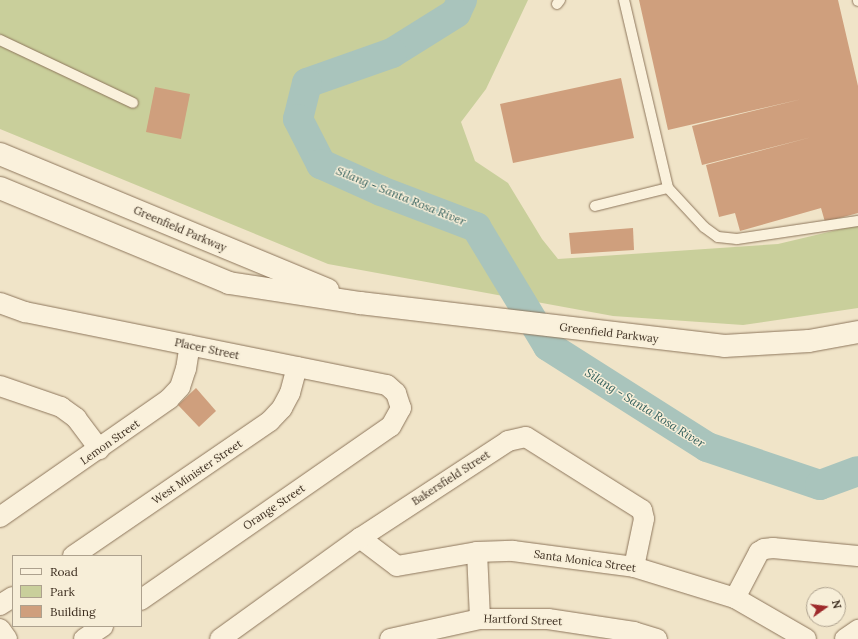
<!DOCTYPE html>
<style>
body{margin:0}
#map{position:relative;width:858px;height:639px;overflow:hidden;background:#f0e4c8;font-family:Lora,serif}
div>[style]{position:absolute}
.green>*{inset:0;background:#c9cf9b}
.river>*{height:30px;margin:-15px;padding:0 15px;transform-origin:15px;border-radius:15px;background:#a9c4bc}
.building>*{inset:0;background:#cf9f7d}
.roads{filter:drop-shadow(0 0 1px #8d765c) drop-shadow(0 0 1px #8d765c)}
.lane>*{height:10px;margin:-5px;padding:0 5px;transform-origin:5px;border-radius:5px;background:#faf1dc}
.street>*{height:20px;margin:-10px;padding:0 10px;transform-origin:10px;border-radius:10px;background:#faf1dc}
.secondary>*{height:22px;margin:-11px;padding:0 11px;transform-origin:11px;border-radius:11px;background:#faf1dc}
span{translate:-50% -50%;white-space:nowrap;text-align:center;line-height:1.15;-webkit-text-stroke:3px #f7eed8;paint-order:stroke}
.street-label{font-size:11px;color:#3d2e20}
.water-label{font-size:12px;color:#2f5d5a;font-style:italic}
.legend{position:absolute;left:12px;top:555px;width:130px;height:72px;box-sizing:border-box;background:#f7eed8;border:1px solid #ada18e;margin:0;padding:5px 7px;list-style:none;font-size:12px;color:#3d2e20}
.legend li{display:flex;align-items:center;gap:8px;height:20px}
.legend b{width:20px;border:1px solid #ada18e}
.north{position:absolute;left:806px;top:587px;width:40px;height:40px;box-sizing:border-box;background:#f7eed8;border:1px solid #ada18e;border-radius:50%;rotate:76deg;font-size:11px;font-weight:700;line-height:16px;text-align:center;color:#3d2e20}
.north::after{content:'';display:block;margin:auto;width:14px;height:18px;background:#9e2a2b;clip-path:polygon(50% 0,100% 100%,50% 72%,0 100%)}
</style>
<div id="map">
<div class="green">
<div style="clip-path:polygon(0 0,528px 0,486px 89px,461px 122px,475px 161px,508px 183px,542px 239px,558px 259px,778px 244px,858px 225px,858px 308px,743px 325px,613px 316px,328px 264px,0 129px)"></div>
</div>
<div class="river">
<div style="left:462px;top:0;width:14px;rotate:115deg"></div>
<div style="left:456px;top:13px;width:75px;rotate:148deg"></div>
<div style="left:392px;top:53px;width:90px;rotate:160.6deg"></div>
<div style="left:307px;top:83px;width:37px;rotate:104deg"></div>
<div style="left:298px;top:119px;width:51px;rotate:62.9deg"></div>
<div style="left:321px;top:164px;width:66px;rotate:24.2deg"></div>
<div style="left:381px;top:191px;width:102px;rotate:20.8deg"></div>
<div style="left:476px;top:227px;width:139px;rotate:58.8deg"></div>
<div style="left:548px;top:346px;width:188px;rotate:32.4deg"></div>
<div style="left:707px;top:447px;width:119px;rotate:18.6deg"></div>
<div style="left:820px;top:485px;width:40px;rotate:-20.2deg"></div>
</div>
<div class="building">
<div style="clip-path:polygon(639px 0,838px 0,858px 86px,858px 213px,825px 222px,821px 208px,740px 231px,735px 213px,719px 217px,706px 165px,812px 137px,702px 165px,692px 126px,802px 99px,668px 130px)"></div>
<div style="clip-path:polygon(621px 78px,634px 138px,513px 163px,500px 104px)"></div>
<div style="clip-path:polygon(155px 87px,190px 94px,181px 139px,146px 132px)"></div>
<div style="clip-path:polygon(633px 228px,634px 250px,571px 254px,569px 233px)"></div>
<div style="clip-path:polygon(196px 388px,216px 411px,199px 427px,178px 405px)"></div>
</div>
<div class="roads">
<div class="lane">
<div style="left:624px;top:0;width:193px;rotate:76.8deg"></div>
<div style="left:668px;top:188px;width:53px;rotate:47.3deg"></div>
<div style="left:704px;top:227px;width:17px;rotate:36deg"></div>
<div style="left:718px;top:237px;width:19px;rotate:6deg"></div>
<div style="left:737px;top:239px;width:122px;rotate:-8.5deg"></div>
<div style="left:858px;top:0;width:1px;rotate:90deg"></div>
<div style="left:557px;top:4px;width:5px;rotate:-53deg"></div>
<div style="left:0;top:40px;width:147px;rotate:25.3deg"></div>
<div style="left:595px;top:206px;width:75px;rotate:-13.9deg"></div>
</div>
<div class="street">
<div style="left:0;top:303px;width:27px;rotate:20deg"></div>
<div style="left:25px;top:312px;width:369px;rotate:11.4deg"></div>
<div style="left:387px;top:385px;width:12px;rotate:42deg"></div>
<div style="left:396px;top:393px;width:16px;rotate:72deg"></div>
<div style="left:401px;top:408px;width:21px;rotate:119deg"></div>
<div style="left:391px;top:426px;width:305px;rotate:145.2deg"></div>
<div style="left:0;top:386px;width:65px;rotate:19deg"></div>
<div style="left:61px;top:407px;width:19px;rotate:36deg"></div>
<div style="left:76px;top:418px;width:39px;rotate:53deg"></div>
<div style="left:0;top:517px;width:206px;rotate:-34.9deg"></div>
<div style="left:169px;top:399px;width:16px;rotate:-47deg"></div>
<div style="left:180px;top:387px;width:19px;rotate:-72deg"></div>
<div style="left:186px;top:369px;width:24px;rotate:-81deg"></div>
<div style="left:360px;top:538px;width:46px;rotate:37.1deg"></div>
<div style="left:397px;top:566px;width:81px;rotate:-9.9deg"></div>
<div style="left:477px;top:552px;width:36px;rotate:-2deg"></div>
<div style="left:513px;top:551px;width:122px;rotate:7.5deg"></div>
<div style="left:634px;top:567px;width:106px;rotate:17.1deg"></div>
<div style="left:735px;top:598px;width:82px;rotate:30deg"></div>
<div style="left:477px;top:552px;width:67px;rotate:87.4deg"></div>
<div style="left:73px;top:556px;width:239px;rotate:-34.4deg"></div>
<div style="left:270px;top:421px;width:18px;rotate:-47deg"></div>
<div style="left:282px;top:408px;width:17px;rotate:-62deg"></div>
<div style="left:290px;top:393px;width:27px;rotate:-75deg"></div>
<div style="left:735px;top:598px;width:52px;rotate:-62.4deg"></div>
<div style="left:759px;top:552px;width:6px;rotate:-31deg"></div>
<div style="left:764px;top:549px;width:9px;rotate:-6deg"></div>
<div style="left:773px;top:548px;width:85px;rotate:5.4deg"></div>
<div style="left:0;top:605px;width:15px;rotate:-32deg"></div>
<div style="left:0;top:629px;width:12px;rotate:55deg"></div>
<div style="left:84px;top:639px;width:23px;rotate:-34deg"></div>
<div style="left:220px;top:639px;width:173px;rotate:-35.8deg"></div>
<div style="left:360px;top:538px;width:177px;rotate:-33.2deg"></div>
<div style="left:508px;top:441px;width:18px;rotate:-13deg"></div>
<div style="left:526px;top:437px;width:137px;rotate:32.2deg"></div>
<div style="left:642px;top:510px;width:9px;rotate:77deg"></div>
<div style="left:644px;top:519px;width:49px;rotate:101.8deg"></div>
<div style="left:390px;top:639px;width:92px;rotate:-12.5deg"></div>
<div style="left:480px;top:619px;width:68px"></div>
<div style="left:548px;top:619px;width:87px;rotate:8.6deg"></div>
<div style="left:634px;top:632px;width:24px;rotate:17deg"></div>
<div style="left:845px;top:639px;width:16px;rotate:-35deg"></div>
</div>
<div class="secondary">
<div style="left:0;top:154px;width:355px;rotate:22.5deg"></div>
<div style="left:0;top:188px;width:248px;rotate:22.5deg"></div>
<div style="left:229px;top:283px;width:133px;rotate:8.7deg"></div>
<div style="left:360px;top:303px;width:367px;rotate:6.7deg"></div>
<div style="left:724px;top:346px;width:85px;rotate:-3.4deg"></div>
<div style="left:809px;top:341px;width:50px;rotate:-10.4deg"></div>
</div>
</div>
<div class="street-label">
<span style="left:180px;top:229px;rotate:23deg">Greenfield Parkway</span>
<span style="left:609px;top:333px;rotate:7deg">Greenfield Parkway</span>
<span style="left:207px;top:349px;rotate:12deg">Placer Street</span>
<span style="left:110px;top:442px;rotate:-35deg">Lemon Street</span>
<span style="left:197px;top:472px;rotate:-34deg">West Minister Street</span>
<span style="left:451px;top:478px;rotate:-33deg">Bakersfield Street</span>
<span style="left:274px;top:507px;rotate:-34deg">Orange Street</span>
<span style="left:585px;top:561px;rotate:8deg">Santa Monica Street</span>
<span style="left:523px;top:620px;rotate:2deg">Hartford Street</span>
</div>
<div class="water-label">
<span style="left:401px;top:196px;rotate:22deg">Silang - Santa Rosa River</span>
<span style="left:645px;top:408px;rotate:32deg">Silang - Santa Rosa River</span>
</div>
<ul class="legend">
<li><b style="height:5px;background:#faf1dc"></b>Road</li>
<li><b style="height:11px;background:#c9cf9b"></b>Park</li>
<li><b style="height:11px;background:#cf9f7d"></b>Building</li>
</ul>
<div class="north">N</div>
</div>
